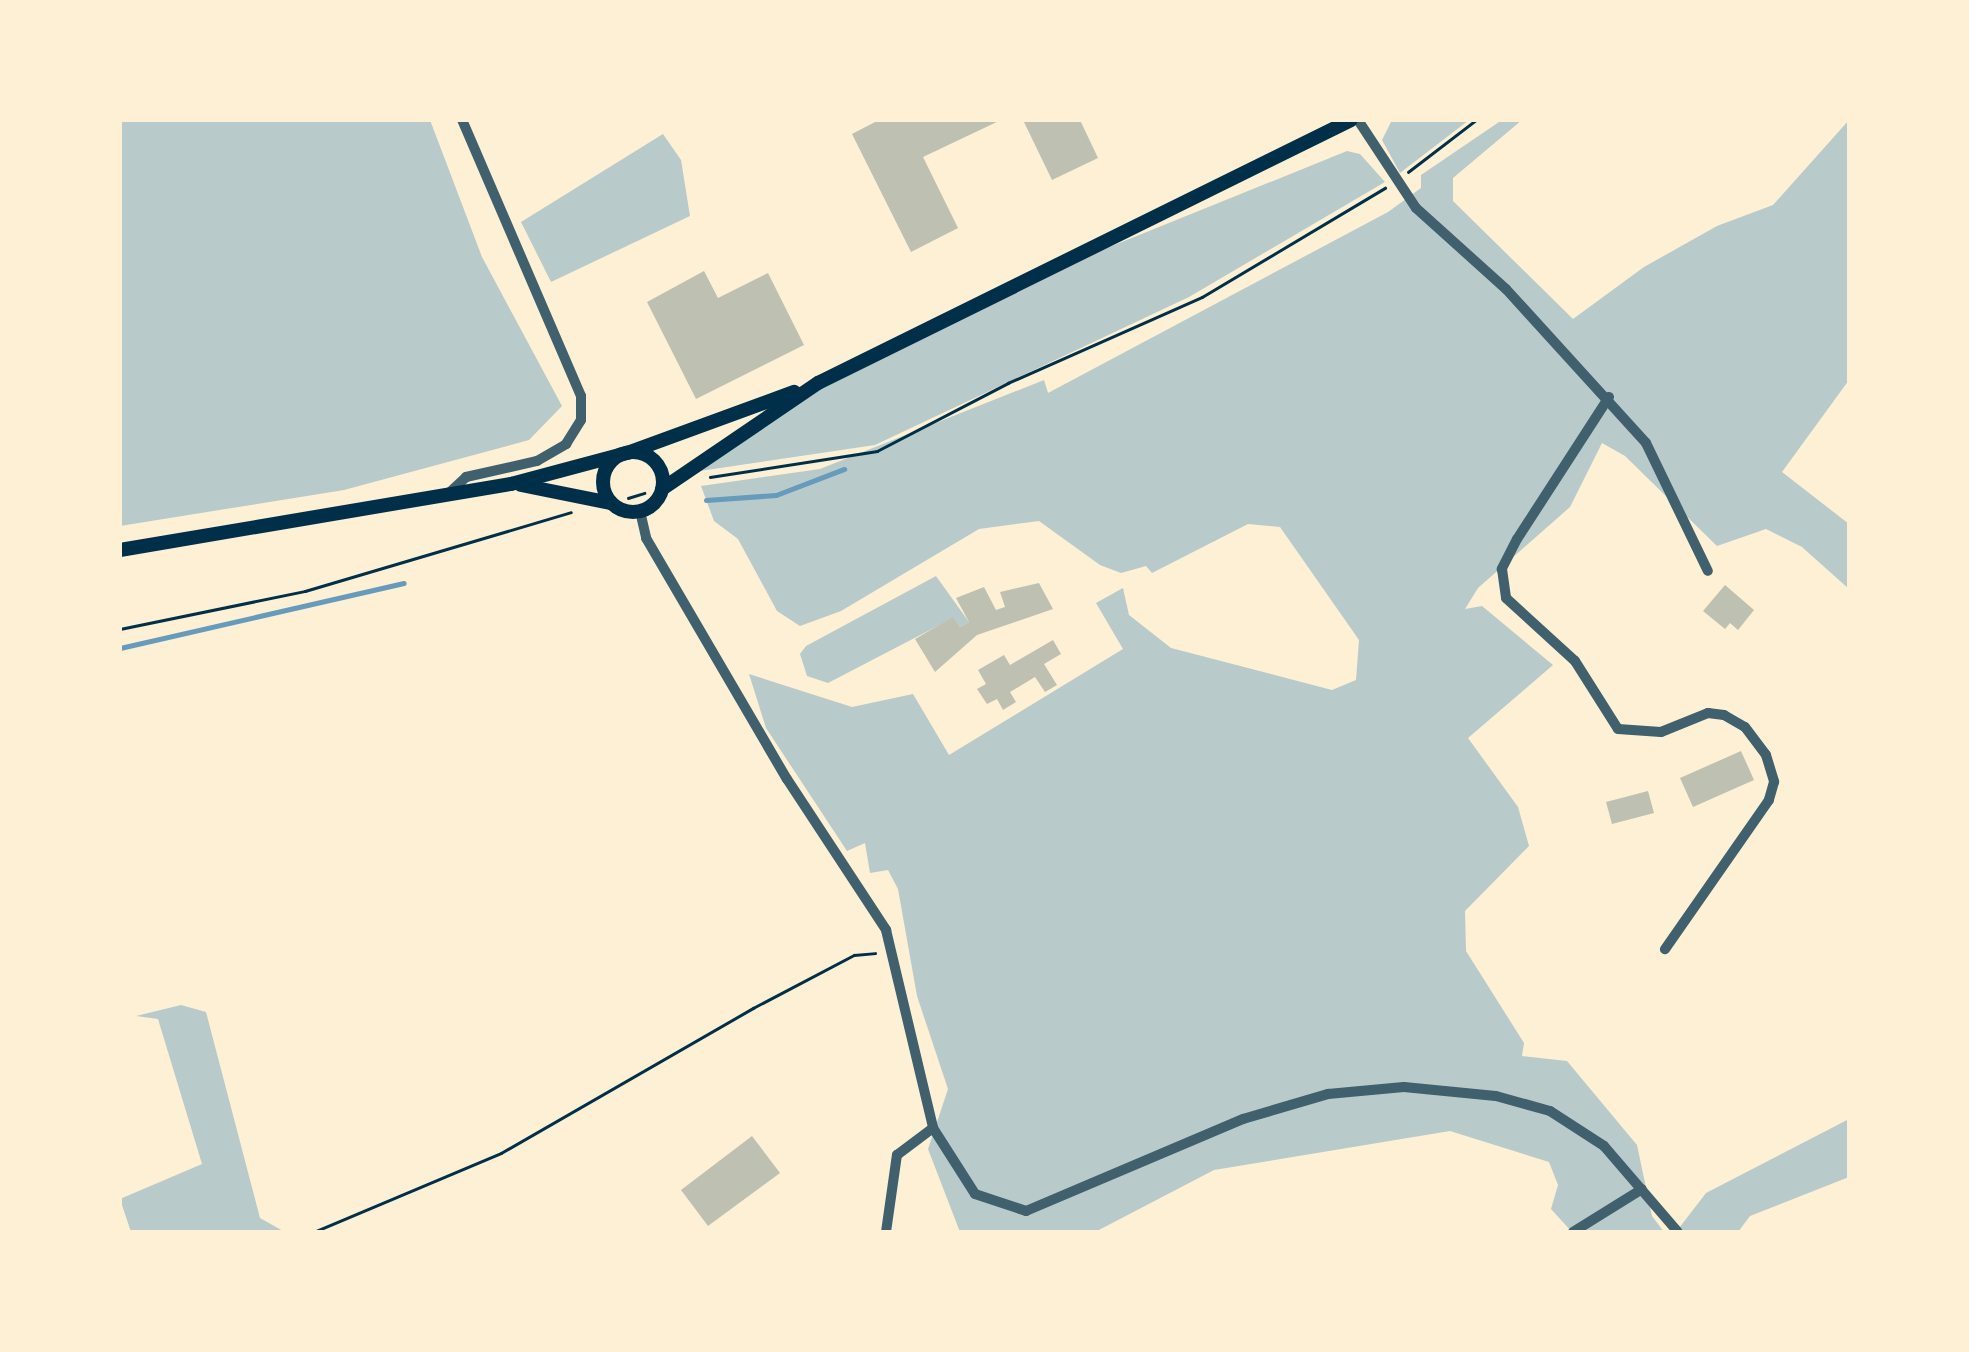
<!DOCTYPE html>
<style>
body{margin:0}
#map{position:relative;width:1969px;height:1352px;overflow:hidden;background:#fdf0d5;font-family:Rubik,sans-serif}
div>[style]{position:absolute}
.green>*{inset:0;background:#b9caca}
.stream>*{height:5px;margin:-2.5px;padding:0 2.5px;transform-origin:2.5px;border-radius:2.5px;background:#669bbc}
.building>*{inset:0;background:#bec0b2}
.path>*{height:2.5px;margin:-1.25px;padding:0 1.25px;transform-origin:1.25px;border-radius:1.25px;background:#003049}
.minor>*{height:10px;margin:-5px;padding:0 5px;transform-origin:5px;border-radius:5px;background:#3f606c}
.secondary>*{height:14px;margin:-7px;padding:0 7px;transform-origin:7px;border-radius:7px;background:#003049}
.secondary>.ring{margin:-7px;padding:0;box-sizing:content-box;background:none;border:14px solid #003049;border-radius:50%}
span{translate:-50% -50%;white-space:nowrap;text-align:center;line-height:1.15;-webkit-text-stroke:8px #fdf0d5;paint-order:stroke}
.frame{position:absolute;inset:0;border:122px solid #fdf0d5;pointer-events:none}
</style>
<div id="map">
<div class="green">
<div style="clip-path:polygon(120px 120px,430px 120px,482px 257px,562px 406px,529px 440px,344px 490px,120px 526px)"></div>
<div style="clip-path:polygon(1392px 120px,1469px 120px,1400px 173px,1382px 140px)"></div>
<div style="clip-path:polygon(1502px 120px,1522px 120px,1453px 178px,1453px 201px,1573px 319px,1644px 267px,1717px 226px,1773px 205px,1849px 120px,1849px 380px,1782px 472px,1849px 524px,1849px 589px,1802px 547px,1766px 529px,1717px 546px,1625px 456px,1602px 443px,1570px 507px,1478px 588px,1465px 609px,1482px 606px,1553px 665px,1468px 738px,1518px 807px,1529px 846px,1465px 911px,1466px 951px,1524px 1043px,1522px 1056px,1567px 1061px,1637px 1145px,1652px 1216px,1664px 1232px,1572px 1232px,1551px 1209px,1558px 1185px,1549px 1162px,1450px 1131px,1214px 1170px,1095px 1232px,960px 1232px,928px 1149px,948px 1089px,917px 996px,898px 889px,888px 870px,870px 873px,865px 843px,847px 851px,766px 728px,749px 674px,852px 707px,913px 694px,949px 755px,1123px 649px,1096px 603px,1123px 588px,1129px 615px,1171px 648px,1332px 690px,1356px 680px,1359px 640px,1280px 527px,1248px 524px,1152px 573px,1146px 566px,1121px 573px,1100px 565px,1039px 521px,979px 529px,841px 611px,800px 626px,777px 611px,738px 539px,714px 521px,701px 486px,820px 469px,1044px 380px,1048px 393px,1388px 212px,1421px 188px,1421px 175px)"></div>
<div style="clip-path:polygon(663px 134px,681px 160px,690px 216px,551px 282px,521px 222px)"></div>
<div style="clip-path:polygon(1347px 151px,1360px 154px,1385px 182px,1189px 297px,875px 445px,700px 471px,825px 386px,1065px 265px)"></div>
<div style="clip-path:polygon(936px 576px,969px 622px,960px 627px,953px 618px,828px 683px,807px 676px,800px 654px,806px 646px)"></div>
<div style="clip-path:polygon(181px 1005px,206px 1012px,260px 1218px,283px 1231px,131px 1232px,120px 1199px,202px 1164px,158px 1019px,136px 1016px)"></div>
<div style="clip-path:polygon(1849px 1119px,1849px 1177px,1750px 1216px,1738px 1232px,1676px 1232px,1706px 1193px)"></div>
</div>
<div class="stream">
<div style="left:706px;top:500px;width:70px;rotate:-4.1deg"></div>
<div style="left:776px;top:495px;width:73px;rotate:-20.9deg"></div>
<div style="left:120px;top:648px;width:291px;rotate:-12.9deg"></div>
</div>
<div class="building">
<div style="clip-path:polygon(879px 120px,1001px 120px,923px 157px,958px 228px,911px 252px,852px 134px)"></div>
<div style="clip-path:polygon(1023px 120px,1080px 120px,1098px 158px,1052px 180px)"></div>
<div style="clip-path:polygon(704px 271px,718px 298px,768px 273px,804px 345px,696px 399px,647px 302px)"></div>
<div style="clip-path:polygon(1039px 583px,1053px 609px,977px 635px,935px 672px,915px 639px,953px 617px,960px 627px,969px 622px,956px 598px,984px 587px,996px 610px,1005px 607px,1000px 592px)"></div>
<div style="clip-path:polygon(1725px 585px,1754px 610px,1738px 630px,1730px 623px,1725px 629px,1703px 611px)"></div>
<div style="clip-path:polygon(1053px 640px,1061px 654px,1044px 664px,1057px 685px,1045px 692px,1035px 677px,1010px 692px,1016px 702px,1003px 710px,997px 699px,987px 704px,977px 689px,986px 684px,978px 670px,1004px 655px,1010px 665px)"></div>
<div style="clip-path:polygon(1741px 751px,1754px 780px,1693px 807px,1680px 778px)"></div>
<div style="clip-path:polygon(1648px 791px,1654px 813px,1612px 824px,1606px 802px)"></div>
<div style="clip-path:polygon(752px 1136px,780px 1173px,708px 1226px,681px 1190px)"></div>
</div>
<div class="path">
<div style="left:1408px;top:172px;width:86px;rotate:-37.4deg"></div>
<div style="left:710px;top:477px;width:169px;rotate:-8.8deg"></div>
<div style="left:877px;top:451px;width:148px;rotate:-27.4deg"></div>
<div style="left:1008px;top:383px;width:212px;rotate:-23.9deg"></div>
<div style="left:1202px;top:297px;width:213px;rotate:-30.8deg"></div>
<div style="left:628px;top:498px;width:17px;rotate:-17deg"></div>
<div style="left:120px;top:629px;width:189px;rotate:-11.6deg"></div>
<div style="left:305px;top:591px;width:277px;rotate:-16.5deg"></div>
<div style="left:314px;top:1232px;width:203px;rotate:-22.9deg"></div>
<div style="left:501px;top:1153px;width:291px;rotate:-29.9deg"></div>
<div style="left:753px;top:1008px;width:114px;rotate:-27.7deg"></div>
<div style="left:854px;top:955px;width:21px;rotate:-5deg"></div>
</div>
<div class="minor">
<div style="left:1358px;top:120px;width:105px;rotate:56.6deg"></div>
<div style="left:1416px;top:208px;width:121px;rotate:42deg"></div>
<div style="left:1506px;top:289px;width:208px;rotate:47.7deg"></div>
<div style="left:1646px;top:443px;width:142px;rotate:64.2deg"></div>
<div style="left:1609px;top:397px;width:169px;rotate:122.9deg"></div>
<div style="left:1517px;top:539px;width:34px;rotate:117deg"></div>
<div style="left:1502px;top:569px;width:29px;rotate:82deg"></div>
<div style="left:1506px;top:598px;width:93px;rotate:42.4deg"></div>
<div style="left:1575px;top:661px;width:80px;rotate:57.7deg"></div>
<div style="left:1618px;top:729px;width:43px;rotate:4deg"></div>
<div style="left:1661px;top:732px;width:51px;rotate:-22deg"></div>
<div style="left:1708px;top:713px;width:16px;rotate:7deg"></div>
<div style="left:1724px;top:715px;width:24px;rotate:30deg"></div>
<div style="left:1745px;top:727px;width:35px;rotate:53deg"></div>
<div style="left:1766px;top:755px;width:28px;rotate:73deg"></div>
<div style="left:1774px;top:782px;width:19px;rotate:106deg"></div>
<div style="left:1769px;top:800px;width:182px;rotate:124.9deg"></div>
<div style="left:448px;top:494px;width:25px;rotate:-43deg"></div>
<div style="left:466px;top:477px;width:73px;rotate:-12.7deg"></div>
<div style="left:537px;top:461px;width:34px;rotate:-30deg"></div>
<div style="left:566px;top:444px;width:28px;rotate:-58deg"></div>
<div style="left:581px;top:420px;width:24px;rotate:-90deg"></div>
<div style="left:581px;top:396px;width:301px;rotate:-113.3deg"></div>
<div style="left:640px;top:511px;width:28px;rotate:77deg"></div>
<div style="left:646px;top:538px;width:279px;rotate:59.7deg"></div>
<div style="left:787px;top:779px;width:181px;rotate:56.7deg"></div>
<div style="left:886px;top:930px;width:204px;rotate:76.6deg"></div>
<div style="left:933px;top:1128px;width:78px;rotate:57.5deg"></div>
<div style="left:975px;top:1194px;width:54px;rotate:18.4deg"></div>
<div style="left:1026px;top:1211px;width:236px;rotate:-23deg"></div>
<div style="left:1243px;top:1119px;width:89px;rotate:-16.4deg"></div>
<div style="left:1328px;top:1094px;width:76px;rotate:-5.3deg"></div>
<div style="left:1404px;top:1087px;width:92px;rotate:5.6deg"></div>
<div style="left:1496px;top:1096px;width:56px;rotate:15.5deg"></div>
<div style="left:1550px;top:1111px;width:64px;rotate:32.9deg"></div>
<div style="left:1604px;top:1146px;width:113px;rotate:49.3deg"></div>
<div style="left:886px;top:1232px;width:78px;rotate:-81.9deg"></div>
<div style="left:897px;top:1155px;width:45px;rotate:-36.9deg"></div>
<div style="left:1573px;top:1232px;width:81px;rotate:-31.9deg"></div>
</div>
<div class="secondary">
<div class="ring" style="left:603px;top:452px;width:46px;height:46px"></div>
<div style="left:521px;top:485px;width:92px;rotate:11.3deg"></div>
<div style="left:662px;top:489px;width:189px;rotate:-34.2deg"></div>
<div style="left:818px;top:383px;width:594px;rotate:-26.26deg"></div>
<div style="left:120px;top:550px;width:397px;rotate:-9.6deg"></div>
<div style="left:511px;top:484px;width:120px;rotate:-15deg"></div>
<div style="left:627px;top:453px;width:178px;rotate:-20.1deg"></div>
</div>
<div class="frame"></div>
</div>
